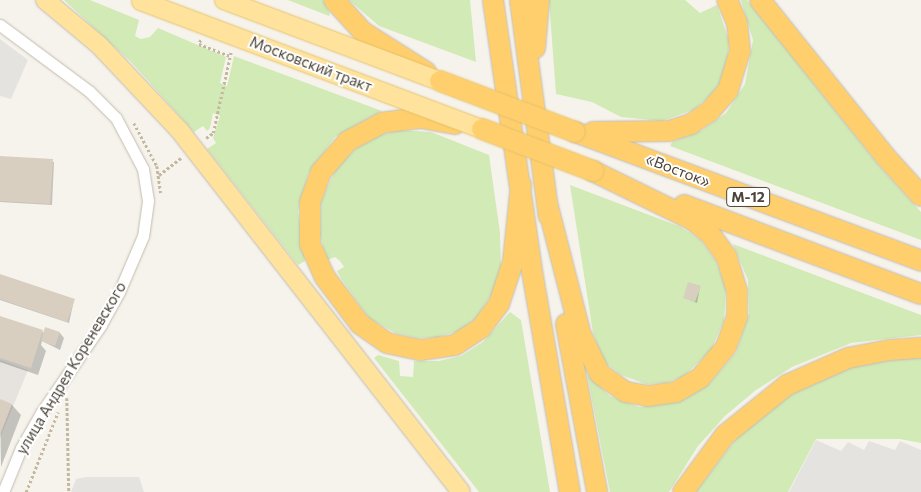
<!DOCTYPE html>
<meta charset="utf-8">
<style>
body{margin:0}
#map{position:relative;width:921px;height:492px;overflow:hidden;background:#f6f3ec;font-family:Commissioner,sans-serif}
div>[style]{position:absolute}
.industrial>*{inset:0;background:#e6e2dd}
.green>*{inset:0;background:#d2eab5}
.parking>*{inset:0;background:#e5e3e0}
.shadow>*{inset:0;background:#0003}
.building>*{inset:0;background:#d8cfc1}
.path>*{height:2.5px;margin-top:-1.25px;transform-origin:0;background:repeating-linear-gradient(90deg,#c4b79f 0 2.5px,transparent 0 5px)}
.roads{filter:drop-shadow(0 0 1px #c2bbae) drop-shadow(0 0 1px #c2bbae)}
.street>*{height:11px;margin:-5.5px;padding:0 5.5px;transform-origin:5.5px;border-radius:5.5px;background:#fff}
.primary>*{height:18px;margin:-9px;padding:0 9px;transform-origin:9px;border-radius:9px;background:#ffe39c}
.highway>*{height:20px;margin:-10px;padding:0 10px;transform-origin:10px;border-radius:10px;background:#ffcf6e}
.bridges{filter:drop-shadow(0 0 1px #e6c16a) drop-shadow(0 0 1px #e6c16a)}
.primary-bridge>*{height:18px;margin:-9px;padding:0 9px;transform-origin:9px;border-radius:9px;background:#ffe39c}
.highway-bridge>*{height:20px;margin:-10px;padding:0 10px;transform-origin:10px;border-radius:10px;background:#ffcf6e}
span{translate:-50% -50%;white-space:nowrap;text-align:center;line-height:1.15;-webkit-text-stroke:4px #fff;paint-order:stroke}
.shield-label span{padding:1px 4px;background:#fff;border:1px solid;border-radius:4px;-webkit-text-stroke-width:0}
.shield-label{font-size:14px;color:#4b4439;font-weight:700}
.street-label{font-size:15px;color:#4b4439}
</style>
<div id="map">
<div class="industrial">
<div style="clip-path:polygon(0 360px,28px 370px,0 438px)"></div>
</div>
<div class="green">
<div style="clip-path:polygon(64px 0,90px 0,139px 20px,135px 36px,141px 39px,150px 37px,158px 28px,226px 57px,220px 83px,227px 86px,234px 56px,382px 111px,335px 137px,308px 174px,298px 211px,305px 261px,298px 265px,207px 149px,216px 143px,213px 138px,220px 116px,213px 113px,210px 128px,207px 131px,203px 126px,194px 132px,132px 63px)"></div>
<div style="clip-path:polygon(288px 0,323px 0,330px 13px,329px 16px)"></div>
<div style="clip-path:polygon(349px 0,470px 0,476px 62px,379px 26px)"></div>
<div style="clip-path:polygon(549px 0,685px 0,700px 13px,717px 5px,729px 41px,727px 63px,721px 81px,711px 95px,693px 110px,662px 121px,621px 117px,592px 102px,556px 94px)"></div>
<div style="clip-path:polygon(741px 0,747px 0,879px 166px,921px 212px,921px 240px,670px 146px,672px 142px,703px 130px,726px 113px,745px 84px,753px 40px)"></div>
<div style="clip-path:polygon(400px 130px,431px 132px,489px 155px,500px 233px,501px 267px,492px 294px,476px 318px,459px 331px,438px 337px,417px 338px,395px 333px,369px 318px,342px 280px,337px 271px,344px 267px,340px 261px,335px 257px,327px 260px,320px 235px,321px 202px,336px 168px,359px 146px,380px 135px)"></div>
<div style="clip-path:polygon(570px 185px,681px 227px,700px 240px,716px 261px,726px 288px,724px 321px,711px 350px,684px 376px,666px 383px,646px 384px,621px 375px,604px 362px,593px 333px)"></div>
<div style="clip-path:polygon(733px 244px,921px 315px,921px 335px,851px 343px,792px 367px,756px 390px,725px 416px,698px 446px,669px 492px,610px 492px,587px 374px,610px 396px,639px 407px,682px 400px,709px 384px,736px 353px,749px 314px,748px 280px)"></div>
<div style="clip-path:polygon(510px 312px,521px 320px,550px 492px,479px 492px,374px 358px,378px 355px,399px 361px,400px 376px,413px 377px,414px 361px,439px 361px,461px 356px,483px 342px)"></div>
<div style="clip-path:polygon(921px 357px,921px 443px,900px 439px,816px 439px,788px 492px,696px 492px,742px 431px,787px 396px,810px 383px,859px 364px)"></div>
</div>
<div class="parking">
<div style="clip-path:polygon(0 39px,28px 60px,11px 99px,0 96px)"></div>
<div style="clip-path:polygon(816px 440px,841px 451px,848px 442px,864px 450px,869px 441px,895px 450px,900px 441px,921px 450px,921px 492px,789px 492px)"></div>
<div style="clip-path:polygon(86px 477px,139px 477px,144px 492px,71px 492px,76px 479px)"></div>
</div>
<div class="shadow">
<div style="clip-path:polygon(0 112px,0 158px,54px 162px,52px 205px,0 202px)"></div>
<div style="clip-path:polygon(0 275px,74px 300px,69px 323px,0 300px)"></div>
<div style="clip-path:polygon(700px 287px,697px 303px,685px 298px)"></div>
<div style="clip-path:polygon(0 317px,45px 333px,60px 333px,64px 338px,60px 350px,42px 341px,41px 345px,46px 351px,38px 375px,0 362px)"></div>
<div style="clip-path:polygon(0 401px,12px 405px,21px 415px,1px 467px)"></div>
</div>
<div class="building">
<div style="clip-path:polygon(0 156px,53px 159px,50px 204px,0 201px)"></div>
<div style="clip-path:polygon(0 274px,75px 299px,67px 322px,0 299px)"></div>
<div style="clip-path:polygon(688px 282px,701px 286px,695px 302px,683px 298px)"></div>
<div style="clip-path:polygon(0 316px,43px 330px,31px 368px,0 358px)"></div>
<div style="clip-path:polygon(45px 327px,60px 332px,55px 346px,41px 341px)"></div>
<div style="clip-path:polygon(0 399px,12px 404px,0 435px)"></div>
</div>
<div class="path">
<div style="left:201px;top:40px;width:4px;rotate:117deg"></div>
<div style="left:199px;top:44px;width:33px;rotate:21deg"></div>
<div style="left:134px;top:123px;width:49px;rotate:61.9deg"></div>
<div style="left:157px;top:166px;width:27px;rotate:82deg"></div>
<div style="left:206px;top:138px;width:9px;rotate:-36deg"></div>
<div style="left:213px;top:133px;width:83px;rotate:-77.5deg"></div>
<div style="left:159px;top:175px;width:28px;rotate:-38deg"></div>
<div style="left:67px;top:398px;width:94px;rotate:88.8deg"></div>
<div style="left:26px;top:492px;width:86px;rotate:-68.2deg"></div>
</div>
<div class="roads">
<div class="street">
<div style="left:0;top:25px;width:111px;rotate:36.6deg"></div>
<div style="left:89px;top:91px;width:38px;rotate:45deg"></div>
<div style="left:116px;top:118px;width:58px;rotate:62.1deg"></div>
<div style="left:143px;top:169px;width:32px;rotate:81deg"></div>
<div style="left:148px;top:201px;width:35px;rotate:98deg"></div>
<div style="left:143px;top:236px;width:61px;rotate:113.2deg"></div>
<div style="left:119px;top:292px;width:38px;rotate:119deg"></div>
<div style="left:101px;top:325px;width:107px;rotate:124.3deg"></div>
<div style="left:41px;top:413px;width:40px;rotate:119.7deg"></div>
<div style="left:21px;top:448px;width:48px;rotate:112.2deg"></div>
</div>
<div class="primary">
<div style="left:45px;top:0;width:70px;rotate:39.8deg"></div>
<div style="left:99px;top:45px;width:118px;rotate:46.7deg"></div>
<div style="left:180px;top:131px;width:457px;rotate:52.1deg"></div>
</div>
<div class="highway">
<div style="left:334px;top:0;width:43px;rotate:47.8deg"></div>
<div style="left:363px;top:32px;width:75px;rotate:32.4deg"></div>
<div style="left:493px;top:0;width:268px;rotate:81.8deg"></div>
<div style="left:531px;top:265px;width:230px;rotate:80.3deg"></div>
<div style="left:520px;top:0;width:218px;rotate:82.4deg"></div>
<div style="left:760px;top:0;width:198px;rotate:51.3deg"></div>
<div style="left:884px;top:155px;width:55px;rotate:47.9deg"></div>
<div style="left:535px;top:48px;width:48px;rotate:-85.2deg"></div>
<div style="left:455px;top:124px;width:36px;rotate:-170deg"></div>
<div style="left:420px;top:118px;width:38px;rotate:173deg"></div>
<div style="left:382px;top:123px;width:40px;rotate:152deg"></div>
<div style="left:347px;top:142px;width:40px;rotate:131deg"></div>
<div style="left:321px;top:172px;width:32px;rotate:110deg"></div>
<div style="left:310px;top:202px;width:42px;rotate:90deg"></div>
<div style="left:310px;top:244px;width:35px;rotate:66deg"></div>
<div style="left:324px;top:276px;width:60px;rotate:53.1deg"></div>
<div style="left:360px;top:324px;width:33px;rotate:35deg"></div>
<div style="left:387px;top:343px;width:34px;rotate:12deg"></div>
<div style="left:420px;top:350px;width:35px;rotate:-8deg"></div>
<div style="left:455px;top:345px;width:31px;rotate:-33deg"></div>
<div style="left:481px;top:328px;width:30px;rotate:-53deg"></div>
<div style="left:499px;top:304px;width:44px;rotate:-71.6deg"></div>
<div style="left:513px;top:262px;width:78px;rotate:-84.1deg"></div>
<div style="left:575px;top:132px;width:369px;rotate:20.4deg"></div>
<div style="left:593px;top:132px;width:76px;rotate:-0.8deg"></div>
<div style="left:669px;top:131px;width:23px;rotate:-18deg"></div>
<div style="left:691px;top:124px;width:23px;rotate:-34deg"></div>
<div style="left:710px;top:111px;width:28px;rotate:-49deg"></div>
<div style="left:728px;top:90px;width:41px;rotate:-72.9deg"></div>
<div style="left:740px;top:51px;width:28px;rotate:-96deg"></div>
<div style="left:737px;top:23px;width:25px;rotate:-113deg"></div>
<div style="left:547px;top:203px;width:136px;rotate:75.6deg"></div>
<div style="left:581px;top:335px;width:43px;rotate:64deg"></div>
<div style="left:600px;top:374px;width:32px;rotate:35deg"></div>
<div style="left:626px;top:392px;width:22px;rotate:10deg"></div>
<div style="left:648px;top:396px;width:28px;rotate:-8deg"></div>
<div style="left:676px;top:392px;width:28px;rotate:-30deg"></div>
<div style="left:700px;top:378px;width:40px;rotate:-50deg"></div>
<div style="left:726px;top:347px;width:33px;rotate:-70deg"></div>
<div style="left:737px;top:316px;width:25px;rotate:-90deg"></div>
<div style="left:737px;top:291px;width:37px;rotate:-107deg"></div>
<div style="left:726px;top:256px;width:29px;rotate:-126deg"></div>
<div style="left:709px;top:233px;width:23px;rotate:-142deg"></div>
<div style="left:691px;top:219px;width:109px;rotate:-153.9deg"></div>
<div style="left:684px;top:205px;width:253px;rotate:20.6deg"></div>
<div style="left:566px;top:324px;width:171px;rotate:79.5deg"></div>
<div style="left:683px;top:492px;width:71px;rotate:-53.6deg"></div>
<div style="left:725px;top:435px;width:80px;rotate:-38.9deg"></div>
<div style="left:787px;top:385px;width:67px;rotate:-23.9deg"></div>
<div style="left:848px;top:358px;width:42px;rotate:-11deg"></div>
<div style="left:889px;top:350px;width:32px;rotate:-4deg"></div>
</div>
</div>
<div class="bridges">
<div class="primary-bridge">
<div style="left:224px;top:0;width:231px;rotate:20.6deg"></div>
<div style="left:141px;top:1px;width:364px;rotate:20.6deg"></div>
</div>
<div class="highway-bridge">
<div style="left:440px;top:81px;width:144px;rotate:20.7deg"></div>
<div style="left:482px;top:129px;width:119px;rotate:20.7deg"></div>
</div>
</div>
<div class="shield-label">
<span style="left:748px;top:197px">М-12</span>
</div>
<div class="street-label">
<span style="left:311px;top:64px;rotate:21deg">Московский тракт</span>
<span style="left:678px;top:170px;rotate:21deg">«Восток»</span>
<span style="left:71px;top:368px;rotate:-59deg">улица Андрея Кореневского</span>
</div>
</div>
